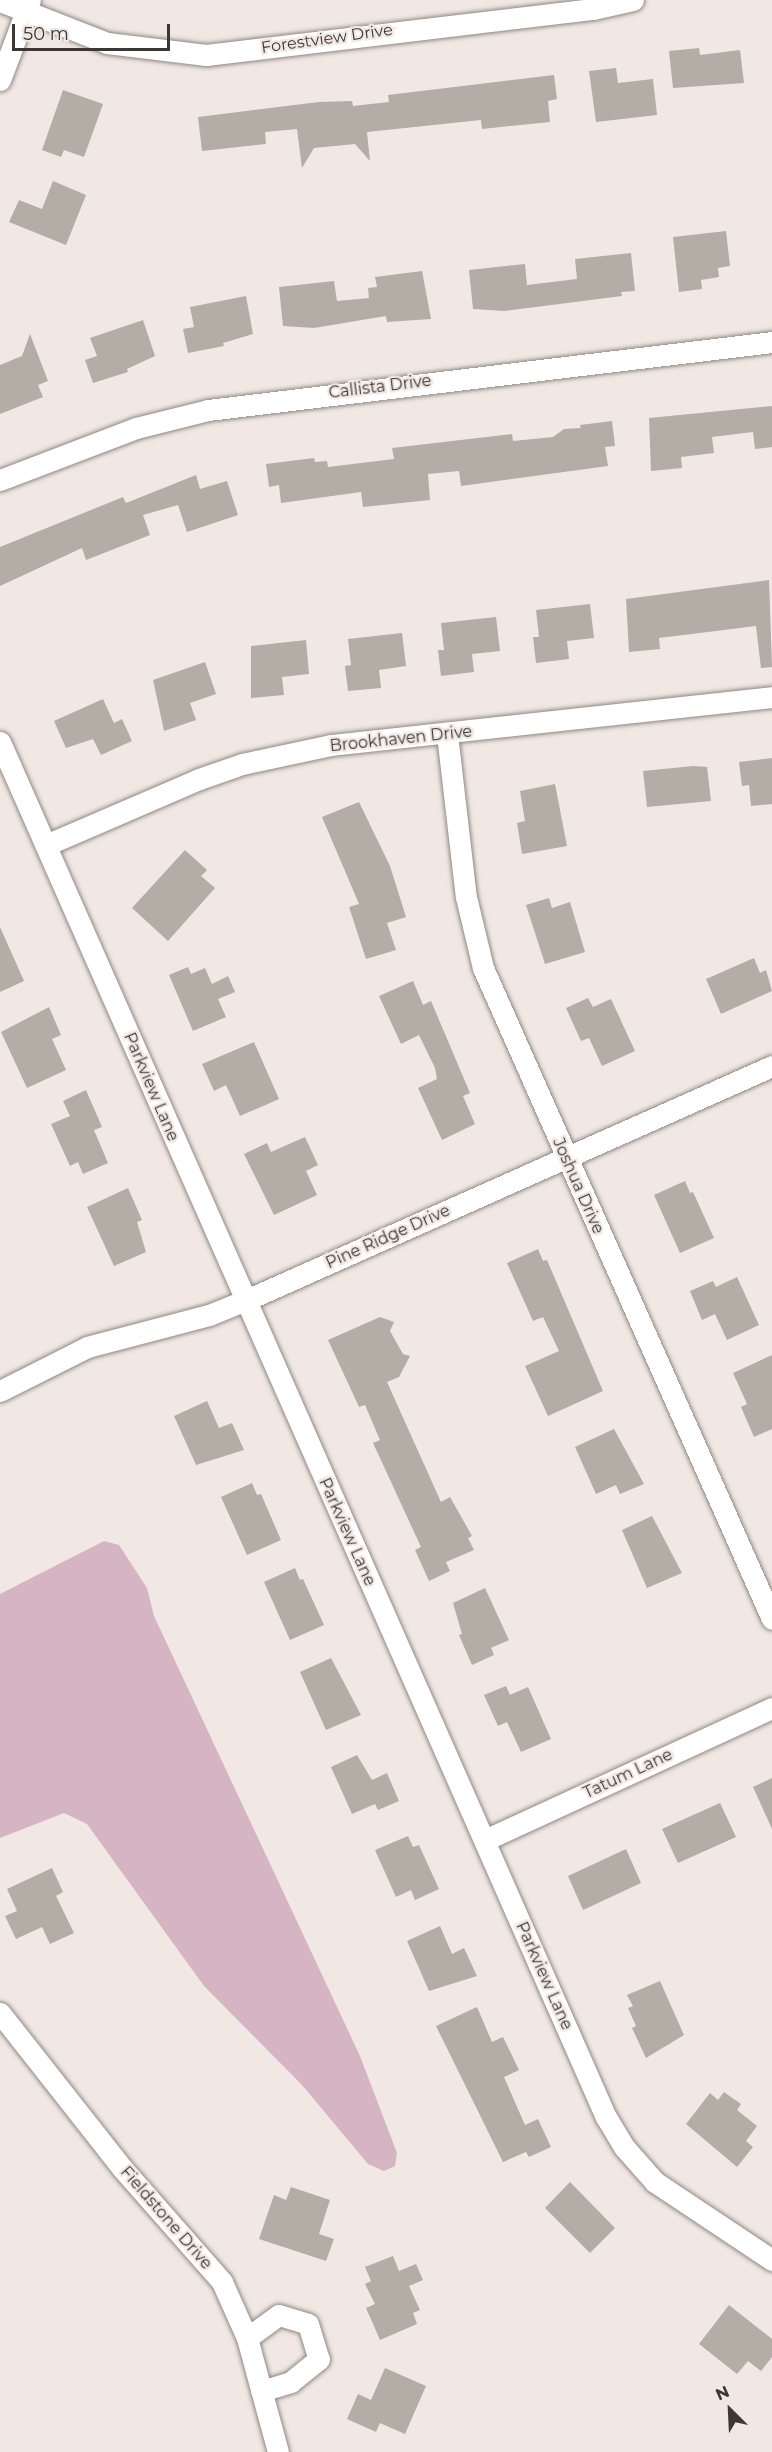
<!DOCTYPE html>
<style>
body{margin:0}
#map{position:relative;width:772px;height:2452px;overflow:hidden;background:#f1e8e3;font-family:Montserrat,sans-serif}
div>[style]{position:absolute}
.water>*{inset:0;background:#d5b5c3}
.building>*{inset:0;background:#b2ada5}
.roads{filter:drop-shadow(0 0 2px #918883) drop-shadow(0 0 2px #918883)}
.minor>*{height:21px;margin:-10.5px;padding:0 10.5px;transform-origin:10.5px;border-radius:10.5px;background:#fff}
span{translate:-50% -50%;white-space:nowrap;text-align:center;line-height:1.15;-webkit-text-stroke:4.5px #f1e8e3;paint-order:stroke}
.street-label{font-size:16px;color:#3a3735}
.north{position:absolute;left:700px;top:2380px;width:60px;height:60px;-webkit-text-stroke:4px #f1e8e3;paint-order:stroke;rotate:336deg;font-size:16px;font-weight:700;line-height:24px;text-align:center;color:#3a3735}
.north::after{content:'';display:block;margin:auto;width:21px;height:27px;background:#3a3735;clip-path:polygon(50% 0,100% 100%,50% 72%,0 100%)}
.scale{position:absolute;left:12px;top:24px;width:158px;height:27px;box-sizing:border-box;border:3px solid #3a3735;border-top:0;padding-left:8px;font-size:18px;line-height:21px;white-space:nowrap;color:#3a3735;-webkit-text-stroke:4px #f1e8e3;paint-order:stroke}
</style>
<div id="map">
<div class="water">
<div style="clip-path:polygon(104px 1541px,119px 1545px,147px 1588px,154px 1616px,360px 2056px,397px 2153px,395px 2166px,384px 2171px,368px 2164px,302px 2085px,204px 1986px,87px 1824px,64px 1813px,0 1838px,0 1594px)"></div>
</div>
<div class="building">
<div style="clip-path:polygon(699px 48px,700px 55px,740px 50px,744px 83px,673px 88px,669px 51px)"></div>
<div style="clip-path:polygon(616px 68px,618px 83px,653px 79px,657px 115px,596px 122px,589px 71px)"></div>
<div style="clip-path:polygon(554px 75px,557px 99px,548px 101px,550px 122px,482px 129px,481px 120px,367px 132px,370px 161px,355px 144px,314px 148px,302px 168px,297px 129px,265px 132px,266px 144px,202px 151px,198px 117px,319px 102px,352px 101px,353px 106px,389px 102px,388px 95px)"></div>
<div style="clip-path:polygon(63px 90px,103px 104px,84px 157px,64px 150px,61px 157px,42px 150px)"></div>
<div style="clip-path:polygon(53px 181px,86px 195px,66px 245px,9px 222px,19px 200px,42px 209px)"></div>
<div style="clip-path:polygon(726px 231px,730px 266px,718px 268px,719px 277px,701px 280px,702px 289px,679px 292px,673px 237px)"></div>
<div style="clip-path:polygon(631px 253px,635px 291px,621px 292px,622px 296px,505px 311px,473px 309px,469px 270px,525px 264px,527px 285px,577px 279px,575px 259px)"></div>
<div style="clip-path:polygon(422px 271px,431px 319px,387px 322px,386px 316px,314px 328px,283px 326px,279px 287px,334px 281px,337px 301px,369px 298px,368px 288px,377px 287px,375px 277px)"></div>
<div style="clip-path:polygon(246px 296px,253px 334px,223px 343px,224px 346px,188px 353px,183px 329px,194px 327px,190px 307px)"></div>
<div style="clip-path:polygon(143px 320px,155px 356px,127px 369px,128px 372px,93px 383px,85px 360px,97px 356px,90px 338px)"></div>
<div style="clip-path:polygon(30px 334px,48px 381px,38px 385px,43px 397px,0 414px,0 365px,22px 356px)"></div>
<div style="clip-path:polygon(772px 406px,772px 447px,755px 449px,753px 432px,712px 437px,714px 453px,681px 457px,682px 468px,651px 471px,649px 418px)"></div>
<div style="clip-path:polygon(612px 421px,615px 446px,605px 447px,608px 466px,461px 486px,459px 471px,428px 474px,430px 500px,363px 507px,361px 492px,281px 503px,279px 485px,269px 487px,266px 464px,314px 458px,315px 462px,327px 461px,328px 467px,394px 459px,392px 448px,512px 434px,513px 441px,553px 437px,564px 429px,581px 428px,580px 425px)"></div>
<div style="clip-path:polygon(196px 475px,200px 489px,227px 481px,238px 515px,187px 532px,178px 505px,143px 515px,150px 535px,86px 560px,82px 548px,0 586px,0 547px,123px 497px,126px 503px)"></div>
<div style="clip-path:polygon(769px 580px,772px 667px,761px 668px,756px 626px,659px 638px,660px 649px,629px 652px,626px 599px)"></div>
<div style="clip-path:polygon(590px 604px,594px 638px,567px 641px,569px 659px,536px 663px,533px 637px,539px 637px,536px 610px)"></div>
<div style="clip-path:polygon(496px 617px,500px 651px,472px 654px,474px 672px,441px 676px,438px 650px,444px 650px,441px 623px)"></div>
<div style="clip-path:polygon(402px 633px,406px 666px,379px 670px,381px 688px,348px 691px,345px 666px,351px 665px,348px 639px)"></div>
<div style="clip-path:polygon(306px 640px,309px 674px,282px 677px,284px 695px,251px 698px,251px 646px)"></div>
<div style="clip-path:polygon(205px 662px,216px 694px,190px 703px,196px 720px,164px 731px,153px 680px)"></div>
<div style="clip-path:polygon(103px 699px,114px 723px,122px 719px,132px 741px,101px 755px,93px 739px,66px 748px,54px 721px)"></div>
<div style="clip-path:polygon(772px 758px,772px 804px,751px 806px,749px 785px,742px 786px,739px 762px)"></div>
<div style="clip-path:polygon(693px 766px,707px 767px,711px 801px,647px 807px,643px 771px)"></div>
<div style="clip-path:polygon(555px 784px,567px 846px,522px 854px,517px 823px,525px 821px,520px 791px)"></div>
<div style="clip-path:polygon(359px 802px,390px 866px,406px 917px,387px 923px,396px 950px,366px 959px,349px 907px,359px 904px,322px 817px)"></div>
<div style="clip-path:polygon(185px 850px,207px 870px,201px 876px,215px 888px,168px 941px,132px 908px)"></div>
<div style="clip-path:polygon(549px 898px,552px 908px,570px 902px,585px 952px,545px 964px,526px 905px)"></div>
<div style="clip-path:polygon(0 927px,24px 981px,0 992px)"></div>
<div style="clip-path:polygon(754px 958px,760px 973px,766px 970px,772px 991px,721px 1014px,706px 979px)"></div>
<div style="clip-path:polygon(188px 967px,191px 974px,205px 968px,212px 984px,228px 976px,235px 992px,218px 999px,226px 1017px,193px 1031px,169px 975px)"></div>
<div style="clip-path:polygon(413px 981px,423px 1005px,431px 1001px,470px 1093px,463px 1096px,475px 1124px,442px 1140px,418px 1088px,437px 1079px,435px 1068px,419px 1035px,401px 1044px,379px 996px)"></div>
<div style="clip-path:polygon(588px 998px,593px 1007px,611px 999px,635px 1051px,602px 1066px,589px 1038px,581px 1041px,566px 1008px)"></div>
<div style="clip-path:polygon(49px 1007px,61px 1035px,52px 1039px,66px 1070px,27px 1088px,1px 1032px)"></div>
<div style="clip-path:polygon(254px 1042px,279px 1099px,240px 1116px,226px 1085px,214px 1091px,202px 1064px)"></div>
<div style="clip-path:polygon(86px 1090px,102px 1127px,94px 1130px,108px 1163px,83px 1174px,78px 1162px,70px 1166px,51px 1124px,70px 1116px,63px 1101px)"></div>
<div style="clip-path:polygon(305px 1137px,318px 1165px,306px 1171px,317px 1195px,274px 1215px,244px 1154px,267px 1143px,271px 1152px)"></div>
<div style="clip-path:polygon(685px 1181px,690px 1193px,693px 1192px,714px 1238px,680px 1253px,654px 1195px)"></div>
<div style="clip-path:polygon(128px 1188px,142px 1220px,137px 1222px,146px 1252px,114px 1266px,87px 1207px)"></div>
<div style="clip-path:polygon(538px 1249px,543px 1261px,547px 1260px,603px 1391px,548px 1416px,525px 1366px,559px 1351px,543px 1317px,533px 1321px,507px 1263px)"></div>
<div style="clip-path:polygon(737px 1277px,759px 1325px,727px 1340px,715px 1314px,702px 1320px,690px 1291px,713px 1281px,716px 1287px)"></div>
<div style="clip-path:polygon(380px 1317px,394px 1322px,390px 1331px,403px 1354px,410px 1356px,399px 1377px,387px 1382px,441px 1502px,450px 1497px,472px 1536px,468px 1538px,474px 1550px,446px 1562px,450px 1571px,429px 1581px,415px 1550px,421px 1547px,373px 1443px,380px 1440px,365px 1405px,359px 1407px,328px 1340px)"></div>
<div style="clip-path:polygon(772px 1355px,772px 1429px,754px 1437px,741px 1407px,747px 1404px,733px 1373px)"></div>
<div style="clip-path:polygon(207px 1401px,219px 1428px,232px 1423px,244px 1450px,196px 1465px,174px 1416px)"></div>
<div style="clip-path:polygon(614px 1429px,644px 1484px,620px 1494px,616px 1485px,596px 1494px,575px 1447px)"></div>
<div style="clip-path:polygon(252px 1483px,257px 1495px,261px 1494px,281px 1540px,247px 1555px,221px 1497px)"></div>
<div style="clip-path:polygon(652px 1516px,682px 1573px,647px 1588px,622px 1530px)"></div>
<div style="clip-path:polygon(295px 1568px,300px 1580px,303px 1579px,324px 1625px,290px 1640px,264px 1582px)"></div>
<div style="clip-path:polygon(485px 1588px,509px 1640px,491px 1648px,494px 1655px,472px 1665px,459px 1635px,462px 1634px,453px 1603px)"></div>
<div style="clip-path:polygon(331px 1658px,361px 1715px,326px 1730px,300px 1672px)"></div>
<div style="clip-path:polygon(506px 1686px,510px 1695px,528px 1687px,551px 1739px,521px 1752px,507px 1722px,498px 1726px,484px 1695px)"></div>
<div style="clip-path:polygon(357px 1755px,372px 1780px,387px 1773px,399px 1801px,378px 1810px,375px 1804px,352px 1814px,331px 1767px)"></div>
<div style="clip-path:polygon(772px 1778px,772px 1829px,753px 1787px)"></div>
<div style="clip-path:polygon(720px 1803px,736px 1837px,678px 1863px,662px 1829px)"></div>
<div style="clip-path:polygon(408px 1836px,413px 1847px,419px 1845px,439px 1889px,415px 1900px,411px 1890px,396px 1897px,375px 1850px)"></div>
<div style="clip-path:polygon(626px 1849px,641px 1883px,583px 1910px,568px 1876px)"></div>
<div style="clip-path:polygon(52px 1868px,63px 1892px,56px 1896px,74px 1933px,50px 1944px,42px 1927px,16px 1939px,5px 1916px,17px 1911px,7px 1889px)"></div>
<div style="clip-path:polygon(440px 1926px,452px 1954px,464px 1948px,477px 1976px,429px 1991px,407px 1941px)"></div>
<div style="clip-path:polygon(660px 1981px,684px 2035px,646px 2058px,632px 2028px,636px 2026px,628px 2008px,633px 2006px,627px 1995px)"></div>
<div style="clip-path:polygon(477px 2007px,492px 2042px,503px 2037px,519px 2070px,504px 2077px,525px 2125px,538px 2119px,551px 2147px,529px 2157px,526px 2152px,503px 2162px,436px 2026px)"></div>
<div style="clip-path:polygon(724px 2092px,741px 2104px,737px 2110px,757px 2126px,746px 2141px,753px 2147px,737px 2167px,686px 2124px,710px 2093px,718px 2100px)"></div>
<div style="clip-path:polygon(570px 2182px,615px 2228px,590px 2253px,545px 2208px)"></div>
<div style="clip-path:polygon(291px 2187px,330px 2200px,319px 2234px,334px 2239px,326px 2261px,259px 2239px,274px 2195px,286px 2200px)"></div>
<div style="clip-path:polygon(393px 2256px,399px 2271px,416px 2264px,423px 2280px,409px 2286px,420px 2310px,413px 2313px,417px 2324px,380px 2340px,366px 2308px,375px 2304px,365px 2284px,371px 2281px,365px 2267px)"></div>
<div style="clip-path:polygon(729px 2305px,772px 2339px,772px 2357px,761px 2371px,748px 2361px,737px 2374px,699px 2344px)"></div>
<div style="clip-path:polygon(385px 2368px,426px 2386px,405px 2434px,380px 2423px,376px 2432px,347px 2419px,358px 2394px,371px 2400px)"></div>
</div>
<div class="roads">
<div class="minor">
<div style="left:0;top:1px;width:115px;rotate:21.4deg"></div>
<div style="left:107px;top:43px;width:100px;rotate:6.9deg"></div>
<div style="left:206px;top:55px;width:390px;rotate:-6.8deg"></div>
<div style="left:593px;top:9px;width:41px;rotate:-12.7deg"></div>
<div style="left:0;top:80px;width:85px;rotate:-69.4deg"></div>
<div style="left:0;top:480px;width:146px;rotate:-20.9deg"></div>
<div style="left:136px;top:428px;width:74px;rotate:-14deg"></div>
<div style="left:208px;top:410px;width:568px;rotate:-6.87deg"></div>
<div style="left:447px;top:734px;width:164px;rotate:83.4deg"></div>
<div style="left:466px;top:897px;width:73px;rotate:76.5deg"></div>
<div style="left:483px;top:968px;width:712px;rotate:66.06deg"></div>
<div style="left:0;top:742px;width:1503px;rotate:66.22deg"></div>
<div style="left:606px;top:2117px;width:35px;rotate:59deg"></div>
<div style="left:624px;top:2147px;width:47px;rotate:48.5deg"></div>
<div style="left:655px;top:2182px;width:141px;rotate:33.7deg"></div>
<div style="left:46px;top:845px;width:167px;rotate:-23.3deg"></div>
<div style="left:199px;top:779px;width:46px;rotate:-19.2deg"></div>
<div style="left:242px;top:764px;width:91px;rotate:-12.1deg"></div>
<div style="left:331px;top:745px;width:444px;rotate:-6.2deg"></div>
<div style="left:0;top:1391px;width:97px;rotate:-26.8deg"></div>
<div style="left:87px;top:1347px;width:126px;rotate:-14.7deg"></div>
<div style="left:209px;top:1315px;width:38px;rotate:-22deg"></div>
<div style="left:244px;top:1301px;width:578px;rotate:-23.99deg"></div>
<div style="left:485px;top:1840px;width:316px;rotate:-24.7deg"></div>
<div style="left:0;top:2013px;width:197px;rotate:51.8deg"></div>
<div style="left:122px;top:2168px;width:152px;rotate:48.7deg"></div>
<div style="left:222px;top:2282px;width:61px;rotate:65.9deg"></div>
<div style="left:247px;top:2338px;width:118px;rotate:74.8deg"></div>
<div style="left:247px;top:2338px;width:39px;rotate:-36deg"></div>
<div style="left:279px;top:2315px;width:30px;rotate:17deg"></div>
<div style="left:308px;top:2324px;width:37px;rotate:73deg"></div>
<div style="left:319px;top:2359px;width:36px;rotate:141deg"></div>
<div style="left:291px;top:2382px;width:31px;rotate:163deg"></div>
</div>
</div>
<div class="street-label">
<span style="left:327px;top:39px;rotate:-8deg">Forestview Drive</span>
<span style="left:380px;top:387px;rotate:-7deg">Callista Drive</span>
<span style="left:401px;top:739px;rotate:-6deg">Brookhaven Drive</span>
<span style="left:151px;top:1087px;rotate:67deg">Parkview Lane</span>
<span style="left:578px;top:1186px;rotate:66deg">Joshua Drive</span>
<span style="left:388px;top:1237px;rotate:-24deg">Pine Ridge Drive</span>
<span style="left:347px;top:1532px;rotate:66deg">Parkview Lane</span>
<span style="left:628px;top:1774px;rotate:-25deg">Tatum Lane</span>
<span style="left:544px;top:1976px;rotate:66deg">Parkview Lane</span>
<span style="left:166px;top:2218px;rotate:49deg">Fieldstone Drive</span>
</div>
<div class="north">N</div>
<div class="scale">50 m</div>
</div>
